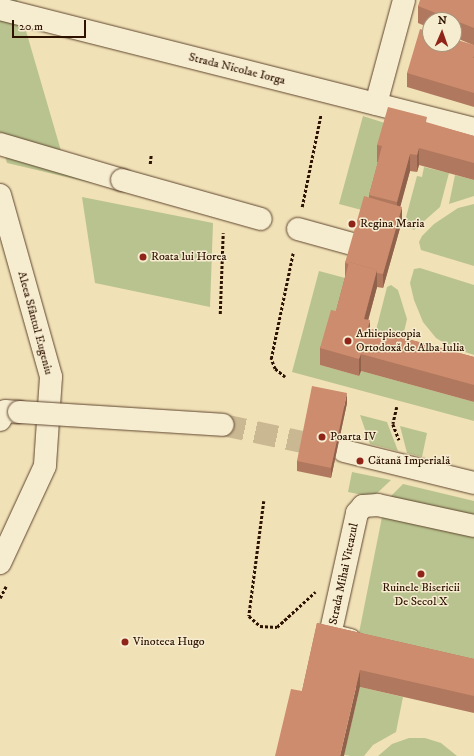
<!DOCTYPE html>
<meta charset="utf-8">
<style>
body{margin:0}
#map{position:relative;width:474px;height:756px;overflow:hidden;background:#f1e1b7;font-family:"IM FELL DW Pica",serif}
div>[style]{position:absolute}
.green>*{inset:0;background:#b9c38f}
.street-tunnel>*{height:22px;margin-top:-11px;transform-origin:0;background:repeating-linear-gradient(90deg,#cab892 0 22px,transparent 0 33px)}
.path>*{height:2.5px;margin-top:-1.25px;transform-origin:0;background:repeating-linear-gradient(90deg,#2e1200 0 3px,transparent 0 5px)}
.roads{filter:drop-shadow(0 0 1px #5f462e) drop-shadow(0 0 1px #5f462e)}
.street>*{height:22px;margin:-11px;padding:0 11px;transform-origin:11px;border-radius:11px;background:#f6ecd0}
.bridges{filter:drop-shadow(0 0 1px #5f462e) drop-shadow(0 0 1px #5f462e)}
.street-bridge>*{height:22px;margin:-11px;padding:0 11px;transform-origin:11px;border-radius:11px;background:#f6ecd0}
.wall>*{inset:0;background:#b0785e}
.shaded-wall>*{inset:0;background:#90624c}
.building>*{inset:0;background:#cd8c6d}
.dots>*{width:11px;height:11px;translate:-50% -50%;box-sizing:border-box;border:2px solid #f6ecd0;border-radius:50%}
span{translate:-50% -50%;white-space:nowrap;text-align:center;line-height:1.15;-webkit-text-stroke:3px #f6ecd0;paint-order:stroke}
.street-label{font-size:12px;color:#2e1200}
.poi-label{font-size:12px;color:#2e1200}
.left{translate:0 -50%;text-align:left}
.north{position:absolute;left:422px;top:12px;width:40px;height:40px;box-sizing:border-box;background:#f6ecd0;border:1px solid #a6957d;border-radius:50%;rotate:2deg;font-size:11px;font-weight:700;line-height:16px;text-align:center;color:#2e1200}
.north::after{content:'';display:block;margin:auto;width:14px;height:18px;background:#8f2418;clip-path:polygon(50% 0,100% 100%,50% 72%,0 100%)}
.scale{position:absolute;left:12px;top:20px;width:74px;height:18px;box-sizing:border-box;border:2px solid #2e1200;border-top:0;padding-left:5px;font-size:12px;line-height:14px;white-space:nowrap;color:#2e1200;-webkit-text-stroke:3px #f6ecd0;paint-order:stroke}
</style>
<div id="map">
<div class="green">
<div style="clip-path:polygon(0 0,17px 0,64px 161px,92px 183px,7px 163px,0 140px)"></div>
<div style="clip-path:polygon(363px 116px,388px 124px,382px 163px,369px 212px,339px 204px)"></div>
<div style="clip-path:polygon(424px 167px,449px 173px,440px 207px,414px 230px,408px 227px,405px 221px,417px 176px,422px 177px)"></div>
<div style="clip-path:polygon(455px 175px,474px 180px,474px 196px,449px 204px)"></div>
<div style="clip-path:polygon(82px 197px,213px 223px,210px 307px,95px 283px)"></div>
<div style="clip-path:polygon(474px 204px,474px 266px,421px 250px,419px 242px,422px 236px,434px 224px,458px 208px)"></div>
<div style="clip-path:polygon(420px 268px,474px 285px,474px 355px,451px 347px,436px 338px,423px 322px,414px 300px,410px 283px,414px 269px)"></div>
<div style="clip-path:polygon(319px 271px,349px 279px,320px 365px,359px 376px,361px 371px,474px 402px,474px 421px,292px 372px)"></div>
<div style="clip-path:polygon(391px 285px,398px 290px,407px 319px,399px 353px,372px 346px,387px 287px)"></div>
<div style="clip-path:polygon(360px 415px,387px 422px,398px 451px,370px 444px)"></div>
<div style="clip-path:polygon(400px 426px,427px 433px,422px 457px,407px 453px)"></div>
<div style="clip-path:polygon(352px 472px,391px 480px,373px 497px,348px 492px)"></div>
<div style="clip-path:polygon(403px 484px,474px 501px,474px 519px,387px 500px)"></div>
<div style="clip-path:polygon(382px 517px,474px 531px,474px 664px,358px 638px)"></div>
<div style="clip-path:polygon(360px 687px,403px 697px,396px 732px,373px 745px,364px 756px,351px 756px,344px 755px)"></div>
<div style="clip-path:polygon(409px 738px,425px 738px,441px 743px,457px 756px,378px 756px,392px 744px)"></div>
</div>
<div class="street-tunnel">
<div style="left:223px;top:425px;width:109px;rotate:12.1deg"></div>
</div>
<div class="path">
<div style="left:150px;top:164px;width:10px;rotate:-84deg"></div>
<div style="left:302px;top:207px;width:95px;rotate:-78.5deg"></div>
<div style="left:220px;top:314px;width:81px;rotate:-87.9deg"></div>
<div style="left:285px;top:377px;width:13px;rotate:-141deg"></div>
<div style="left:275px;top:369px;width:11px;rotate:-112deg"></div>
<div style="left:271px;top:359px;width:108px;rotate:-78.3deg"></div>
<div style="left:397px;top:407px;width:17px;rotate:103deg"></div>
<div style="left:393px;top:424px;width:17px;rotate:69deg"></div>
<div style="left:264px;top:501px;width:116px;rotate:97.4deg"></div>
<div style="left:249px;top:616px;width:15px;rotate:42deg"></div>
<div style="left:260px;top:626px;width:17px;rotate:3deg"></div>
<div style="left:277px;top:627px;width:52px;rotate:-42.6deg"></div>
<div style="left:0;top:598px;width:13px;rotate:-63deg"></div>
</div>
<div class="roads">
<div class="street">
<div style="left:0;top:9px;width:489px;rotate:14.2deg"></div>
<div style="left:376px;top:104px;width:108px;rotate:-74.9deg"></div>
<div style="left:0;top:144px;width:127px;rotate:16.4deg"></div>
<div style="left:0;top:195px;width:189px;rotate:74.3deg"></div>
<div style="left:51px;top:377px;width:89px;rotate:93.9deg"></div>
<div style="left:45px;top:466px;width:107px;rotate:114.9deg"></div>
<div style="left:298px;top:229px;width:56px;rotate:15.5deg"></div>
<div style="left:0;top:420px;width:10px;rotate:-61deg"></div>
<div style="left:5px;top:411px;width:14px;rotate:4deg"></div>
<div style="left:344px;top:451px;width:134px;rotate:13.8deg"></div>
<div style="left:350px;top:640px;width:21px;rotate:-166deg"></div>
<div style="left:330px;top:635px;width:125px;rotate:-77.5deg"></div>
<div style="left:357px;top:513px;width:9px;rotate:-49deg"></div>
<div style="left:363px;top:506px;width:15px;rotate:-4deg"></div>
<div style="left:378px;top:505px;width:98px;rotate:12.3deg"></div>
</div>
</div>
<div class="bridges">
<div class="street-bridge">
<div style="left:122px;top:180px;width:144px;rotate:15.7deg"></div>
<div style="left:19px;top:412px;width:204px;rotate:3.6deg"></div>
</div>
</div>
<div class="wall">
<div style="clip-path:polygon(474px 0,474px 107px,407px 87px,407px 73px,473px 45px,454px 37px,454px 20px,430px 20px,430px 28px,418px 23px,418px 6px)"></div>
<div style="clip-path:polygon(427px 123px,474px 136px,474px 180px,419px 165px,417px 172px,410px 171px,400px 206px,402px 221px,383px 288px,377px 287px,368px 320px,370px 329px,474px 357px,474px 402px,361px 371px,359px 376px,320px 365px,320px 348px,336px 311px,345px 277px,345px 263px,369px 198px,369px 195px,378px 162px,377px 162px,377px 145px)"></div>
<div style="clip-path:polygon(347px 403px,331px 478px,297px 471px,297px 461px)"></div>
<div style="clip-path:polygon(317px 623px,474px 659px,474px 713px,360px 687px,302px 691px)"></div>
</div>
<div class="shaded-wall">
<div style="clip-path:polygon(419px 148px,419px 165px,417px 172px,417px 155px)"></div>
<div style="clip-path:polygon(410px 154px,410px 171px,397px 219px,397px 202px)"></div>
<div style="clip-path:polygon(402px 207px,402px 221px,383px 288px,383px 274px)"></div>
<div style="clip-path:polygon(377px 270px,377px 287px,364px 336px,364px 319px)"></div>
<div style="clip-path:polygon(370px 320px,370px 337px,368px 328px)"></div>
<div style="clip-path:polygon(361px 354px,361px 371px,359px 376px,359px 359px)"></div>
<div style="clip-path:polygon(347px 393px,347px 403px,331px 478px,331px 468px)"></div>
<div style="clip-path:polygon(360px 670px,360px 687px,344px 756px,340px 756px)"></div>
</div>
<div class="building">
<div style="clip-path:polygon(420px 0,474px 0,474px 28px,418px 6px)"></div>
<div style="clip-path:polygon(420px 29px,430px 32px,430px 44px,454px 44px,454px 39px,474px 45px,474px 56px,473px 58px,474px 58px,474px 93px,407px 73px)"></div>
<div style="clip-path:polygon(388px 107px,427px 117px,426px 122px,474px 136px,474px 163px,419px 148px,417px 155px,410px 154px,397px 202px,369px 195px,382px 146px,377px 145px)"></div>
<div style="clip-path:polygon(364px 196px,402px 207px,383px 274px,377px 273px,377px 270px,349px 262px,349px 264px,345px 263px)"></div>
<div style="clip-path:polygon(349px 262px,377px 270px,364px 319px,370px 320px,368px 328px,474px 357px,474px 385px,361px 354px,359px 359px,320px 348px,331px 310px,336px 311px)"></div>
<div style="clip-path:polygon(312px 386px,347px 393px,331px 468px,297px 461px)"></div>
<div style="clip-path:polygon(317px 623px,474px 659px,474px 696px,360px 670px,340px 756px,275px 756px,291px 689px,302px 691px)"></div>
</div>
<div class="dots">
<div style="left:352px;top:224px;background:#8f2418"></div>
<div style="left:143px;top:257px;background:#8f2418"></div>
<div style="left:348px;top:341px;background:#8f2418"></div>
<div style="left:322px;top:437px;background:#8f2418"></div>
<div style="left:360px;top:461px;background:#8f2418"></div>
<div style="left:421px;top:574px;background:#8f2418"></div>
<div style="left:125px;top:642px;background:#8f2418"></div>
</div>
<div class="street-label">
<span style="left:237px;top:69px;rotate:14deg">Strada Nicolae Iorga</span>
<span style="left:35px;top:323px;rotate:75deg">Aleea Sfântul Eugeniu</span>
<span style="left:344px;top:574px;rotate:-78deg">Strada Mihai Viteazul</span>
</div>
<div class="poi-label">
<span class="left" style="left:360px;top:224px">Regina Maria</span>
<span class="left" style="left:151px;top:257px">Roata lui Horea</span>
<span class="left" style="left:356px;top:341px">Arhiepiscopia<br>Ortodoxă de Alba Iulia</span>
<span class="left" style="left:330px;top:437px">Poarta IV</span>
<span class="left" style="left:368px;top:461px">Cătană Imperială</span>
<span style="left:421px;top:595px">Ruinele Bisericii<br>De Secol X</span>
<span class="left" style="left:133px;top:642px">Vinoteca Hugo</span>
</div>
<div class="north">N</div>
<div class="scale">20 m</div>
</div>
